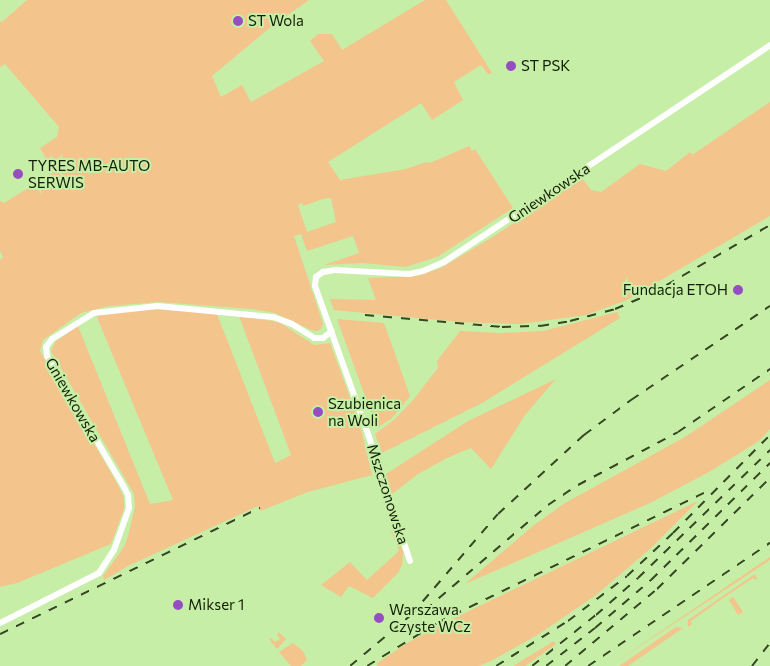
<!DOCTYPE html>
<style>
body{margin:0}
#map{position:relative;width:770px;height:666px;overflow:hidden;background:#c7eea6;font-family:Commissioner,sans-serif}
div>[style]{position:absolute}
.green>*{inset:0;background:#f3c48b}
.minor>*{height:6px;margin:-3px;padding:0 3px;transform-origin:3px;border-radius:3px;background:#fff}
.rail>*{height:2px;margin-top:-1px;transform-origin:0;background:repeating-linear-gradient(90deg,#344623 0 9px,transparent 0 18px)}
.dots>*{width:14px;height:14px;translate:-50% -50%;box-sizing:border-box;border:2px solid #c7eea6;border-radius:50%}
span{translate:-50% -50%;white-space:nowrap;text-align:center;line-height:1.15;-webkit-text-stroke:4px #c7eea6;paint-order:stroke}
.poi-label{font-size:15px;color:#122005}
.left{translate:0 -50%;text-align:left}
.right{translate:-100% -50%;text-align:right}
.street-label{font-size:15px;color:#122005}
</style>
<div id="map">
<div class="green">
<div style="clip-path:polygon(evenodd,27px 0,309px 0,272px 26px,212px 76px,221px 97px,242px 85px,251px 102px,324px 61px,310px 41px,318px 34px,332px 34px,342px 50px,425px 0,446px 0,492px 73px,488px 74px,481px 65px,454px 82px,463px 100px,432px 120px,421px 103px,328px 162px,340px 180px,406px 169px,426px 162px,430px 163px,469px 146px,472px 151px,475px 149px,513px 208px,437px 257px,405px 267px,363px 263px,324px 265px,359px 253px,353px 236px,307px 251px,301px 234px,294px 236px,323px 324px,321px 329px,317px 331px,311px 330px,275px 313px,252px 309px,159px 302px,109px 306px,81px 313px,43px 340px,40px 351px,117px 483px,124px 498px,124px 509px,111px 544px,17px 583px,0 587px,0 260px,3px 257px,0 251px,0 201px,4px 203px,54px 172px,40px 148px,57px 137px,59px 127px,5px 64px,0 67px,0 21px,2px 22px,27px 0,326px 198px,331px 198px,336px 222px,307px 232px,298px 205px,302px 203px,303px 206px,326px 198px)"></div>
<div style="clip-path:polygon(770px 102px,770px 216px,627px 300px,586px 315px,520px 324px,459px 322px,334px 310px,330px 299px,376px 300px,368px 278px,417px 276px,441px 268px,491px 238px,582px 178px,591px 190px,601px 192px,640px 164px,666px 171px,690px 152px,692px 155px)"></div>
<div style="clip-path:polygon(151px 309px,217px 314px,275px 463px,291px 455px,239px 316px,279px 322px,314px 345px,330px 343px,360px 425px,372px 475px,308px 492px,260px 511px,258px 506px,128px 566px,104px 580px,103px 576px,124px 547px,128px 536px,135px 507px,134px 494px,51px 351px,55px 342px,78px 326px,150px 504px,173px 500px,96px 315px)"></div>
<div style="clip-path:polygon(617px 312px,620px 318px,482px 403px,382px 453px,375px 434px,395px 419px,413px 400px,438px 368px,437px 361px,460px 331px,500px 333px,543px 331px)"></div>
<div style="clip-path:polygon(337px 319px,384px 323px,393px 348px,410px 396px,392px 418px,377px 428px,373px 427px,370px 419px,373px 418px)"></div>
<div style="clip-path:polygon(556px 379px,525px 415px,491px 469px,471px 448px,447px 458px,418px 474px,391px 495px,386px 474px,468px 421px)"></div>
<div style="clip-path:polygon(770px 380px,770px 429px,759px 441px,709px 472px,650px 503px,465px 584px,534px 525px,565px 503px,685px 437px)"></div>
<div style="clip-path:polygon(698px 501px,650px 549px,596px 595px,539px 634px,491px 661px,479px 666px,378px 666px,376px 664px,407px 643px,444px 623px)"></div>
<div style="clip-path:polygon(394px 529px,403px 552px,402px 565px,398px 573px,373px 598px,349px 586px,341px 597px,321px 585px,350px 562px,367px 580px,399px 551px,391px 531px)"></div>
<div style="clip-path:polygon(770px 557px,770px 560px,610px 666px)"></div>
<div style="clip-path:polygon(755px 574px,757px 579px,755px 580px,753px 578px,726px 596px,691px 621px,692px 624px,688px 627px,688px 620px)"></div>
<div style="clip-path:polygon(733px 597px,743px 612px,738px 615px,729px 600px)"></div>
<div style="clip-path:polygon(676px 627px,683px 628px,628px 666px,619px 666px)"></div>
<div style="clip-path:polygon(279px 632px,286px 639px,277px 649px,269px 639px,271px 638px,275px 642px,280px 639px,277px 634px)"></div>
<div style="clip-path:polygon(554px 641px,556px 644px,525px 666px,513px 666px)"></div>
<div style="clip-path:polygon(293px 643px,303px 651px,307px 660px,301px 666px,291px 666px,279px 652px)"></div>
</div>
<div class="minor">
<div style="left:410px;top:561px;width:134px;rotate:-108.3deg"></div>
<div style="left:368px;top:434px;width:157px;rotate:-109.7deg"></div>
<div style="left:315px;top:286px;width:9px;rotate:-84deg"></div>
<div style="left:316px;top:277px;width:9px;rotate:-36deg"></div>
<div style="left:323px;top:272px;width:12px;rotate:-9deg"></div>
<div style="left:335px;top:270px;width:74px;rotate:3.1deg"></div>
<div style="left:409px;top:274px;width:14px;rotate:-12deg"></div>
<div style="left:423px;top:271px;width:23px;rotate:-23deg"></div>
<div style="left:444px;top:262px;width:392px;rotate:-33.6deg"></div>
<div style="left:0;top:623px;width:111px;rotate:-26.8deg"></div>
<div style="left:99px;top:573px;width:27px;rotate:-57deg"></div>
<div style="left:114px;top:550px;width:45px;rotate:-70.3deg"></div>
<div style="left:129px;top:508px;width:13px;rotate:-94deg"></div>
<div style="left:128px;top:495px;width:9px;rotate:-117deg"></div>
<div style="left:124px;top:487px;width:152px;rotate:-120.4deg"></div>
<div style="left:47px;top:356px;width:9px;rotate:-96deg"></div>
<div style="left:46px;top:347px;width:10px;rotate:-53deg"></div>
<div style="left:52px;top:339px;width:49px;rotate:-31.8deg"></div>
<div style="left:94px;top:313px;width:64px;rotate:-6.2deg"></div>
<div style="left:158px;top:306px;width:116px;rotate:5.5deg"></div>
<div style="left:273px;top:317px;width:20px;rotate:20deg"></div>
<div style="left:292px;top:324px;width:26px;rotate:32deg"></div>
<div style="left:314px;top:338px;width:9px"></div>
<div style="left:323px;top:338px;width:11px;rotate:-38deg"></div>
</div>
<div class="rail">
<div style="left:365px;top:315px;width:138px;rotate:5deg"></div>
<div style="left:502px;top:327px;width:38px;rotate:-2deg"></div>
<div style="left:540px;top:326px;width:30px;rotate:-9deg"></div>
<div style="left:570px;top:321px;width:47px;rotate:-14.9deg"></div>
<div style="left:615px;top:309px;width:39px;rotate:-23deg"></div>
<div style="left:651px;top:294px;width:138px;rotate:-30.1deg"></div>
<div style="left:425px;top:610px;width:162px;rotate:-40.5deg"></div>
<div style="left:548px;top:505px;width:36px;rotate:-34deg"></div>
<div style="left:578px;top:485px;width:113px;rotate:-27.9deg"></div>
<div style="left:678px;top:432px;width:112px;rotate:-34.4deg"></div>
<div style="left:0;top:634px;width:289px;rotate:-25.9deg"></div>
<div style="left:350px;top:666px;width:80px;rotate:-39.9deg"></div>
<div style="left:411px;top:615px;width:133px;rotate:-49.3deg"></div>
<div style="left:498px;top:514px;width:117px;rotate:-42.6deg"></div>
<div style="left:584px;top:435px;width:59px;rotate:-36.7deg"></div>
<div style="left:631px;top:400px;width:168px;rotate:-34.1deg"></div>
<div style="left:367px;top:666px;width:82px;rotate:-31.6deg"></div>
<div style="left:437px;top:623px;width:297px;rotate:-26deg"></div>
<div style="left:496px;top:666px;width:85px;rotate:-32deg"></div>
<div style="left:568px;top:621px;width:74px;rotate:-37.3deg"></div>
<div style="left:627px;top:576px;width:63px;rotate:-43.1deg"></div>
<div style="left:673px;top:533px;width:138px;rotate:-45.3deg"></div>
<div style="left:532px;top:666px;width:82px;rotate:-38.6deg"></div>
<div style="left:596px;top:615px;width:56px;rotate:-41.4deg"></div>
<div style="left:638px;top:578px;width:184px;rotate:-44.1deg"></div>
<div style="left:546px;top:666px;width:62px;rotate:-37.8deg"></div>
<div style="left:595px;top:628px;width:74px;rotate:-40.6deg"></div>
<div style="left:651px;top:580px;width:167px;rotate:-44.5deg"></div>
<div style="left:565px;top:666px;width:120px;rotate:-39.9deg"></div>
<div style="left:657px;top:589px;width:158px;rotate:-44.5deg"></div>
<div style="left:588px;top:666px;width:220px;rotate:-34.1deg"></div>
<div style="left:752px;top:666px;width:29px;rotate:-52deg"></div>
</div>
<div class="dots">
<div style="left:238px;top:21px;background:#964dc0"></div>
<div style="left:511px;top:66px;background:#964dc0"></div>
<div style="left:18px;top:174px;background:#964dc0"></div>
<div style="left:738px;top:290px;background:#964dc0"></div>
<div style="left:318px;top:412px;background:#964dc0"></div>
<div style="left:178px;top:605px;background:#964dc0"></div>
<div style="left:379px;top:618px;background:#964dc0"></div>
</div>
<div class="poi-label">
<span class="left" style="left:248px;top:21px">ST Wola</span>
<span class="left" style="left:521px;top:66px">ST PSK</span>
<span class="left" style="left:28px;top:174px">TYRES MB-AUTO<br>SERWIS</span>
<span class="right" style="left:728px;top:290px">Fundacja ETOH</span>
<span class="left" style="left:328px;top:412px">Szubienica<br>na Woli</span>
<span class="left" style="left:188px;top:605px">Mikser 1</span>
<span class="left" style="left:389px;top:618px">Warszawa<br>Czyste WCz</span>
</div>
<div class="street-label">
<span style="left:549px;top:193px;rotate:-34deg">Gniewkowska</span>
<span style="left:73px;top:400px;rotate:60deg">Gniewkowska</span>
<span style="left:388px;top:494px;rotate:72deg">Mszczonowska</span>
</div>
</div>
